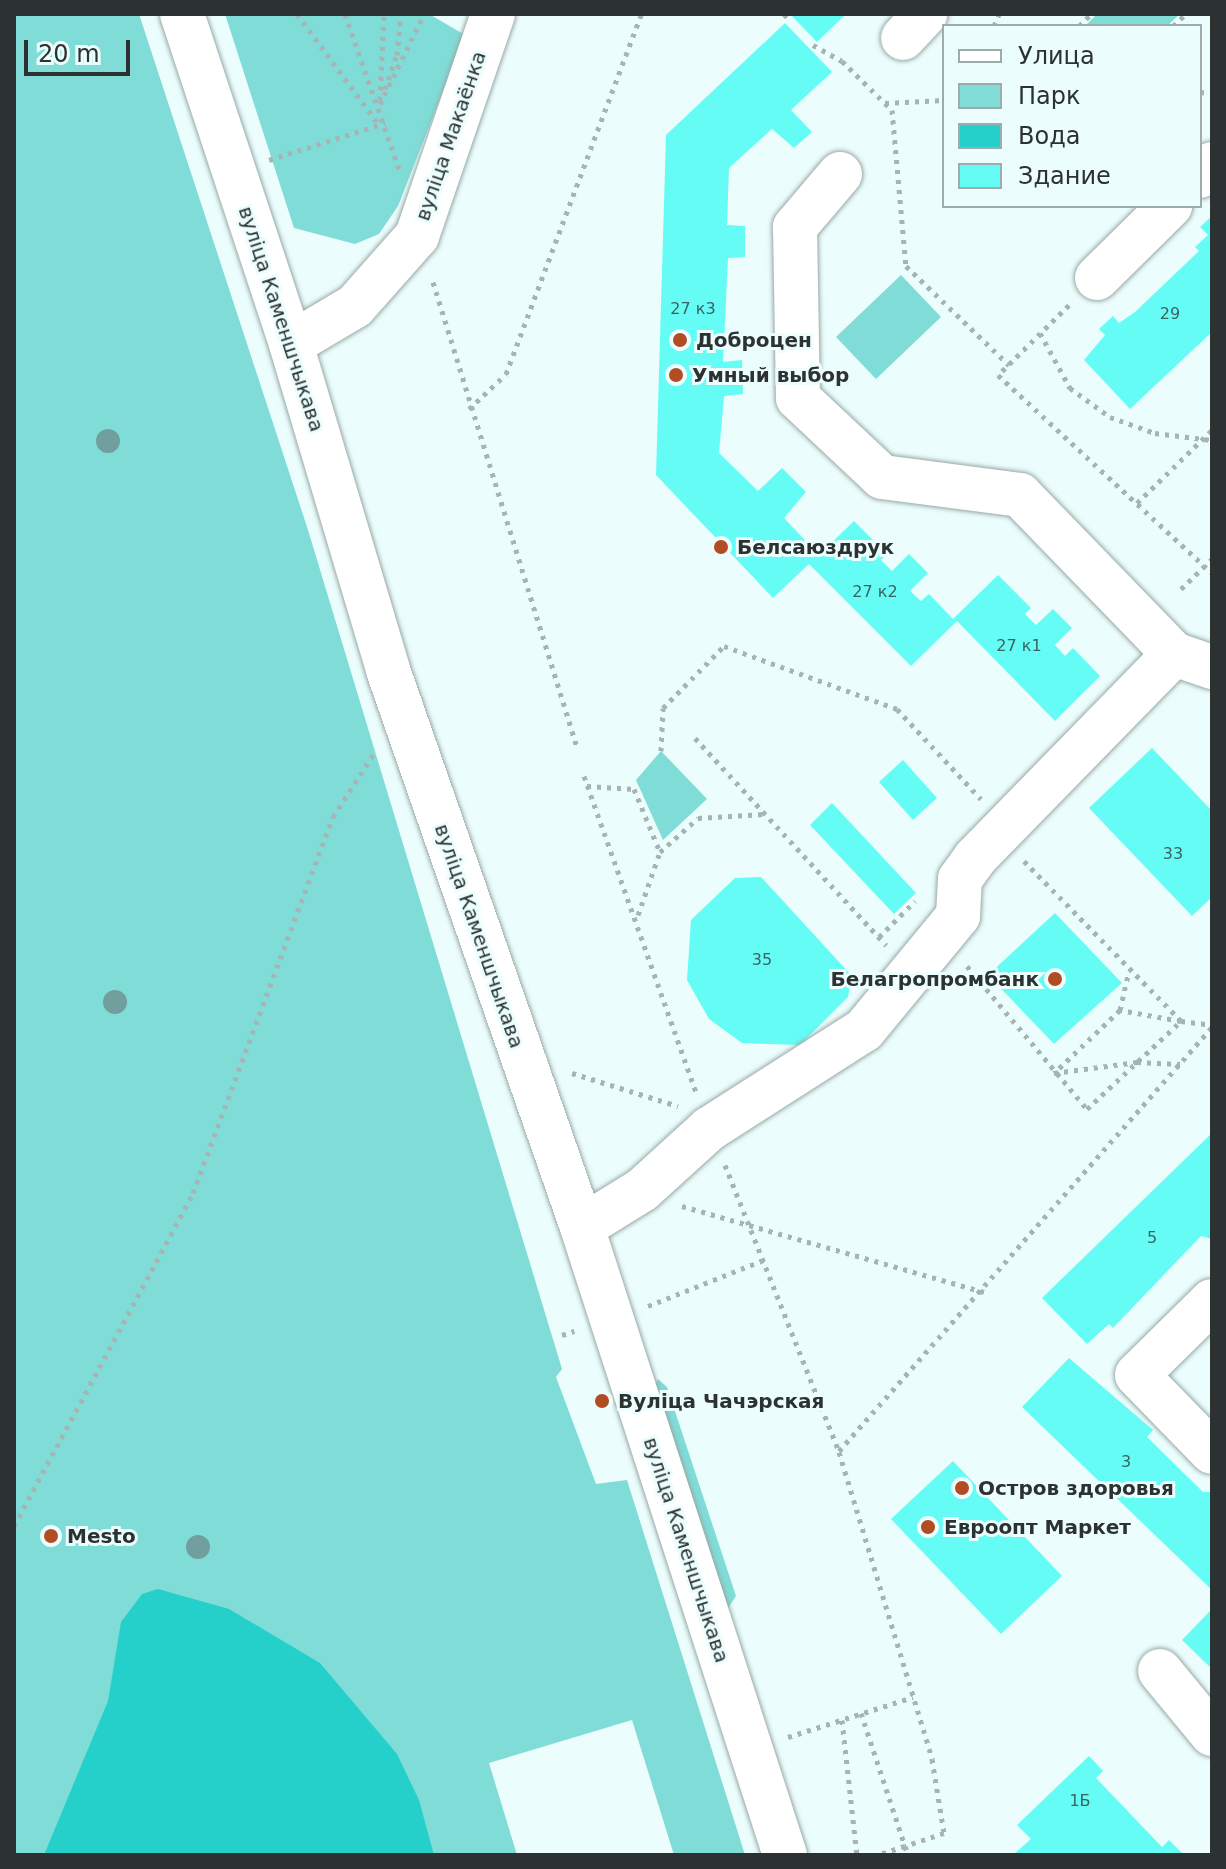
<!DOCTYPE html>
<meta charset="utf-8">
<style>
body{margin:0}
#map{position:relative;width:1226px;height:1869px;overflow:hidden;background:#ebfdfc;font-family:"DejaVu Sans",sans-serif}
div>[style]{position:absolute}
.green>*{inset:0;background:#80dcd7}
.water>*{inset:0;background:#25d0ca}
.building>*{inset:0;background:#65fcf5}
.path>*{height:5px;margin-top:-2.5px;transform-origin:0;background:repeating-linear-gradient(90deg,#a6b4b3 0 4px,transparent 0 10px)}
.roads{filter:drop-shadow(0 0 2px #98a9a8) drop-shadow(0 0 2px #98a9a8)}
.minor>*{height:44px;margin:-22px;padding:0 22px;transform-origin:22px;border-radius:22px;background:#fff}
.trees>*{width:24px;height:24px;margin:-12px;border-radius:50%;background:#719f9d}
.dots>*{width:22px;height:22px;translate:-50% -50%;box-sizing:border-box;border:4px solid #ebfdfc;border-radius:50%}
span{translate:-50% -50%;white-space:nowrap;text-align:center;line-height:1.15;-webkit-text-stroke:6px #ebfdfc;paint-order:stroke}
.number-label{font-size:16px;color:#3a6462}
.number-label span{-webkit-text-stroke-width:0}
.street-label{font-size:20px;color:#2b3231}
.poi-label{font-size:20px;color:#2b3231;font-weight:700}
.left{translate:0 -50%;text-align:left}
.right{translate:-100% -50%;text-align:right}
.frame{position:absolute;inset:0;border:16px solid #2b3231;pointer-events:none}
.legend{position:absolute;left:942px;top:24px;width:260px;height:184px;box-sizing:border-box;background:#ebfdfc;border:2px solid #9eacab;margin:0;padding:10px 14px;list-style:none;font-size:24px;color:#2b3231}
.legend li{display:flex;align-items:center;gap:16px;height:40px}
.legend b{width:40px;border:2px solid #9eacab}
.scale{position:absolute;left:24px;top:40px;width:106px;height:36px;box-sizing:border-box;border:4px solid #2b3231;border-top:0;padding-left:10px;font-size:24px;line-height:28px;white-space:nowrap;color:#2b3231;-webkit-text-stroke:6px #ebfdfc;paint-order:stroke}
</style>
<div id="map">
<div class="green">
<div style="clip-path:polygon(14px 14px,139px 14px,308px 530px,562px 1369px,556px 1377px,596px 1484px,627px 1480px,745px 1855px,674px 1855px,632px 1720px,489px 1763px,517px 1855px,14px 1855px)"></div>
<div style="clip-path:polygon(225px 14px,429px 14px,465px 35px,398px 206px,379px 234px,355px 244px,294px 228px)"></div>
<div style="clip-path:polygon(1097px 14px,1180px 14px,1167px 26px,1085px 26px)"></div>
<div style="clip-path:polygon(901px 275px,941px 317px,876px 379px,836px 337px)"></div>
<div style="clip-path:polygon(661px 751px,707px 799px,663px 840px,636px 780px)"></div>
<div style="clip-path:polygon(658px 1379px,667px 1387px,736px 1596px,727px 1610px,654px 1386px)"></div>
</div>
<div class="water">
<div style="clip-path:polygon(158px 1589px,229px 1609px,320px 1663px,397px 1754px,419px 1800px,434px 1855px,44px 1855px,108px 1701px,121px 1622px,142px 1594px)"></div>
</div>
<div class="building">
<div style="clip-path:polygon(790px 14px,846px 14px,817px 42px)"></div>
<div style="clip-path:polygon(785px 23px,832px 72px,791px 110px,812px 132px,794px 148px,772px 129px,729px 168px,727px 225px,745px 226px,745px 257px,728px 258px,723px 362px,742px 360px,743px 394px,724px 396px,719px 453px,758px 491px,782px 468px,806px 492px,784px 518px,819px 555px,854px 521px,887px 554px,881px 560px,892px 571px,909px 554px,928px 573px,910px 591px,921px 601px,929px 594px,953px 619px,998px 575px,1031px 608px,1025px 614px,1036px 625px,1053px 609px,1072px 628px,1055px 645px,1065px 656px,1073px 648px,1100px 676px,1055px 721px,957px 621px,911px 666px,809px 564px,773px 598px,656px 475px,666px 135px)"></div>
<div style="clip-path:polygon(1212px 216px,1212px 332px,1130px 409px,1084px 360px,1105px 335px,1099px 329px,1113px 316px,1119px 323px,1135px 312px,1199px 251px,1195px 247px,1208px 235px,1200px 227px)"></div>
<div style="clip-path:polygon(1152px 748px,1212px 811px,1212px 897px,1192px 916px,1089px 808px)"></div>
<div style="clip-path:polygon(903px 760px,937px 798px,913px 820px,879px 782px)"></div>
<div style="clip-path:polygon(832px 803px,916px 893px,894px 914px,810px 825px)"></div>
<div style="clip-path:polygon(761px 877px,852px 976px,848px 997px,800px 1045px,742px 1043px,709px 1019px,687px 980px,691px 920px,735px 878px)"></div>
<div style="clip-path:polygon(1055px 913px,1122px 983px,1054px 1044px,988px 975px)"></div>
<div style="clip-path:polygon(1212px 1133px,1212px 1239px,1201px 1236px,1113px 1328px,1109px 1324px,1087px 1344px,1042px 1298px)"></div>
<div style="clip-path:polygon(1069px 1358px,1153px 1430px,1147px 1437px,1203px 1492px,1212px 1492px,1212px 1590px,1022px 1407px)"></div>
<div style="clip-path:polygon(953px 1461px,1062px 1576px,1001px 1634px,891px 1519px)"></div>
<div style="clip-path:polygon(1212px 1609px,1212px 1669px,1182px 1640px)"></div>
<div style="clip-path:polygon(1089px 1756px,1103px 1771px,1096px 1778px,1162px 1847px,1169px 1840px,1184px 1855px,1013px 1855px,1031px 1839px,1017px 1825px)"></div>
</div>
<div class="path">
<div style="left:297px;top:14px;width:138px;rotate:53.5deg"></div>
<div style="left:345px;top:14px;width:164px;rotate:70.8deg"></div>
<div style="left:784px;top:14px;width:7px;rotate:45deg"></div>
<div style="left:994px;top:26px;width:13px;rotate:-67deg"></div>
<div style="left:1079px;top:26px;width:17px;rotate:-45deg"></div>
<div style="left:1173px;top:26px;width:18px;rotate:-43deg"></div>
<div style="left:813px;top:45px;width:33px;rotate:29deg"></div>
<div style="left:842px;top:61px;width:70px;rotate:44.4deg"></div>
<div style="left:892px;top:110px;width:157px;rotate:84.9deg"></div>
<div style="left:906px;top:266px;width:143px;rotate:43.9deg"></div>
<div style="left:385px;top:89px;width:36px;rotate:-71deg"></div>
<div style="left:397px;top:55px;width:41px;rotate:-84.4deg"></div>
<div style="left:1200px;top:92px;width:12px;rotate:5deg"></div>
<div style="left:380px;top:100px;width:86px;rotate:-87.3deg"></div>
<div style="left:885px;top:103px;width:59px;rotate:-2.9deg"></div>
<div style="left:380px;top:104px;width:100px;rotate:-63.9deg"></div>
<div style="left:269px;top:160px;width:122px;rotate:-17.7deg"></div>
<div style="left:433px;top:282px;width:485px;rotate:72.8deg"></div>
<div style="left:1069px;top:305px;width:100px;rotate:135.4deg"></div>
<div style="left:998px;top:375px;width:292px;rotate:42.8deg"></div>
<div style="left:1040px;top:333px;width:63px;rotate:61.4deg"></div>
<div style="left:1070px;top:388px;width:49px;rotate:35.9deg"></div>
<div style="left:1110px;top:417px;width:48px;rotate:19.6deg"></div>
<div style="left:1155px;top:433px;width:57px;rotate:7deg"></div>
<div style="left:469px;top:409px;width:51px;rotate:-43.4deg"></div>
<div style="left:506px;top:374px;width:384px;rotate:-69.4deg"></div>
<div style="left:1137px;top:503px;width:105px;rotate:-44.2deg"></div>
<div style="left:1181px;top:589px;width:43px;rotate:-44.1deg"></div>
<div style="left:695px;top:738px;width:282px;rotate:47.3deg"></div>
<div style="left:661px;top:751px;width:43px;rotate:-87.3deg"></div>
<div style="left:663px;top:708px;width:87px;rotate:-45.5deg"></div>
<div style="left:724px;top:646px;width:184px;rotate:20deg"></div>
<div style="left:897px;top:709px;width:123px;rotate:47deg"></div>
<div style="left:584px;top:776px;width:335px;rotate:70.5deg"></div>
<div style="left:587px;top:786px;width:47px;rotate:3.7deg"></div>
<div style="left:634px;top:789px;width:68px;rotate:67.6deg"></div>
<div style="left:1024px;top:861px;width:224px;rotate:45.5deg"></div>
<div style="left:1181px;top:1021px;width:62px;rotate:-169.8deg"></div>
<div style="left:1120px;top:1010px;width:40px;rotate:-77deg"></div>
<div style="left:638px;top:915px;width:67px;rotate:-70.8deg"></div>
<div style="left:660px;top:852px;width:51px;rotate:-41.8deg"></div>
<div style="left:698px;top:818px;width:66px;rotate:-3.5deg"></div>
<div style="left:879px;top:937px;width:51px;rotate:-45deg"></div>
<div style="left:967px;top:966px;width:187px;rotate:50deg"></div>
<div style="left:1087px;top:1109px;width:129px;rotate:-43.1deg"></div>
<div style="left:1181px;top:1021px;width:31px;rotate:7deg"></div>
<div style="left:1120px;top:1010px;width:91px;rotate:136.3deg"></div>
<div style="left:1054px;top:1073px;width:84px;rotate:-7.5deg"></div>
<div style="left:1137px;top:1062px;width:43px;rotate:2.7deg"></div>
<div style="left:572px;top:1073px;width:111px;rotate:17.3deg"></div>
<div style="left:725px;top:1165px;width:308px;rotate:68.3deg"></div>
<div style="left:839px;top:1451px;width:565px;rotate:-48.66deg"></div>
<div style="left:682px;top:1206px;width:314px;rotate:15.9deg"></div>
<div style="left:648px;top:1306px;width:127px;rotate:-21.7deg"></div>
<div style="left:562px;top:1335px;width:13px;rotate:-18deg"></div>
<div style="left:839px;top:1452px;width:321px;rotate:73.1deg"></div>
<div style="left:932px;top:1759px;width:75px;rotate:80.8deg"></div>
<div style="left:944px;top:1833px;width:41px;rotate:161.6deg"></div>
<div style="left:905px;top:1846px;width:9px;rotate:72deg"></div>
<div style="left:14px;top:1526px;width:378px;rotate:-61.7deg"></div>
<div style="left:193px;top:1193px;width:401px;rotate:-69.6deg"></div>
<div style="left:333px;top:817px;width:80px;rotate:-57.3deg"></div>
<div style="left:861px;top:1713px;width:140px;rotate:71.7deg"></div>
<div style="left:905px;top:1846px;width:29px;rotate:162deg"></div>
<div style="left:842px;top:1720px;width:136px;rotate:83.7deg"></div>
<div style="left:788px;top:1737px;width:131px;rotate:-17.7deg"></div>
</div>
<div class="roads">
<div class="minor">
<div style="left:182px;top:14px;width:348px;rotate:71.7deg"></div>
<div style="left:291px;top:344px;width:340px;rotate:73.4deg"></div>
<div style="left:388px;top:670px;width:590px;rotate:70.8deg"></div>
<div style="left:582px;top:1227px;width:660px;rotate:72.09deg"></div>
<div style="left:903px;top:38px;width:33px;rotate:-47deg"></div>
<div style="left:840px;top:174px;width:70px;rotate:130.3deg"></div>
<div style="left:795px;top:227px;width:171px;rotate:89deg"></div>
<div style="left:798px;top:398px;width:115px;rotate:43.2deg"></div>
<div style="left:882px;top:477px;width:139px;rotate:7.4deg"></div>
<div style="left:1020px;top:495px;width:221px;rotate:45.9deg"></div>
<div style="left:1174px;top:654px;width:40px;rotate:18.9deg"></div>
<div style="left:1200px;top:176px;width:17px;rotate:-45deg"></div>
<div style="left:1097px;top:278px;width:103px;rotate:-44.6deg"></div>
<div style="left:291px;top:344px;width:74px;rotate:-30.7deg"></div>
<div style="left:355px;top:306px;width:94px;rotate:-48.5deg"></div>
<div style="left:417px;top:236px;width:235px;rotate:-71.1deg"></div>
<div style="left:582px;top:1227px;width:70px;rotate:-31.7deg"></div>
<div style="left:642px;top:1190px;width:91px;rotate:-42.3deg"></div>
<div style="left:709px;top:1129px;width:184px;rotate:-32.6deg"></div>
<div style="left:864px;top:1030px;width:148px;rotate:-50.5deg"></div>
<div style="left:958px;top:916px;width:37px;rotate:-87deg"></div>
<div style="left:960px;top:879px;width:26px;rotate:-54deg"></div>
<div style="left:975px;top:858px;width:285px;rotate:-45.7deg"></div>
<div style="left:1212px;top:1301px;width:105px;rotate:135.4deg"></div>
<div style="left:1137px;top:1375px;width:107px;rotate:45.8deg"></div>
<div style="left:1160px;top:1671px;width:82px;rotate:50.5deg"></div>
</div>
</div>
<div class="trees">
<div style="left:108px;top:441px"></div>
<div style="left:115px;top:1002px"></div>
<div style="left:198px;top:1547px"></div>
</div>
<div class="dots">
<div style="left:680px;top:340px;background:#b24c22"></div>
<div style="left:676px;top:375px;background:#b24c22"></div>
<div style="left:721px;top:547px;background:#b24c22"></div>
<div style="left:1055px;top:979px;background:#b24c22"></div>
<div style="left:602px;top:1401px;background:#b24c22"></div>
<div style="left:962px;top:1488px;background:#b24c22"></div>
<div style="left:928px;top:1527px;background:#b24c22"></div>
<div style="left:51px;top:1536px;background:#b24c22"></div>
</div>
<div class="number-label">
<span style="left:693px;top:309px">27 к3</span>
<span style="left:1170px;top:314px">29</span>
<span style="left:875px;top:592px">27 к2</span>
<span style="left:1019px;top:646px">27 к1</span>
<span style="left:1173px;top:854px">33</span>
<span style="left:762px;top:960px">35</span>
<span style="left:1152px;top:1238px">5</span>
<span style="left:1126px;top:1462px">3</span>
<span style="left:1080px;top:1801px">1Б</span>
</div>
<div class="street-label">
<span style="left:451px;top:136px;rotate:-71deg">вуліца Макаёнка</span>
<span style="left:281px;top:319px;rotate:72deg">вуліца Каменшчыкава</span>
<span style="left:479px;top:936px;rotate:71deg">вуліца Каменшчыкава</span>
<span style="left:686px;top:1550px;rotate:72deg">вуліца Каменшчыкава</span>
</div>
<div class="poi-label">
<span class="left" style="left:696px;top:340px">Доброцен</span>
<span class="left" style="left:692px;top:375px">Умный выбор</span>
<span class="left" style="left:737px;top:547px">Белсаюздрук</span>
<span class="right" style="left:1039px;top:979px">Белагропромбанк</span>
<span class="left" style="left:618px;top:1401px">Вуліца Чачэрская</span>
<span class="left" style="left:978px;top:1488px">Остров здоровья</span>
<span class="left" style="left:944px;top:1527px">Евроопт Маркет</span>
<span class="left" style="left:67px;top:1536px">Mesto</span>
</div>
<div class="frame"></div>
<ul class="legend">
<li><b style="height:10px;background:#fff"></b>Улица</li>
<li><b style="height:22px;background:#80dcd7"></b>Парк</li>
<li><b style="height:22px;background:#25d0ca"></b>Вода</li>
<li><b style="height:22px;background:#65fcf5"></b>Здание</li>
</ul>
<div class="scale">20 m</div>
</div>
